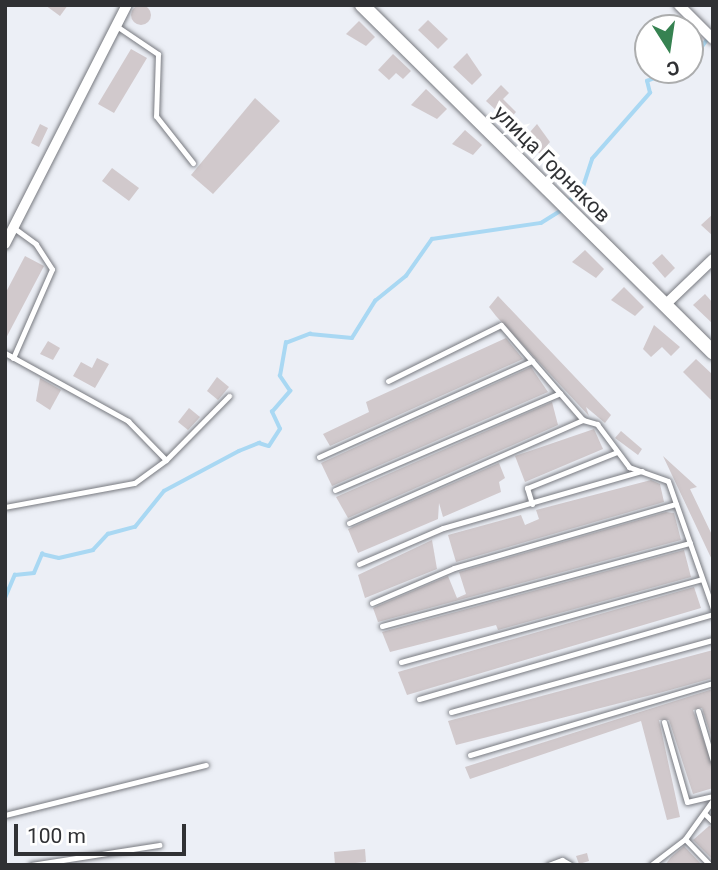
<!DOCTYPE html>
<meta charset="utf-8">
<style>
body{margin:0}
#map{position:relative;width:718px;height:870px;overflow:hidden;background:#eceff6;font-family:Roboto,sans-serif}
div>[style]{position:absolute}
.stream>*{height:3.5px;margin:-1.75px;padding:0 1.75px;transform-origin:1.75px;border-radius:1.75px;background:#a9d8f3}
.building>*{inset:0;background:#d1c9cc}
.round{border-radius:50%}
.roads{filter:drop-shadow(0 0 2px #77797f) drop-shadow(0 0 2px #77797f)}
.lane>*{height:5px;margin:-2.5px;padding:0 2.5px;transform-origin:2.5px;border-radius:2.5px;background:#fff}
.street>*{height:10px;margin:-5px;padding:0 5px;transform-origin:5px;border-radius:5px;background:#fff}
.secondary>*{height:14px;margin:-7px;padding:0 7px;transform-origin:7px;border-radius:7px;background:#fff}
span{translate:-50% -50%;white-space:nowrap;text-align:center;line-height:1.15;-webkit-text-stroke:7px #fff;paint-order:stroke}
.street-label{font-size:21px;color:#303134}
.frame{position:absolute;inset:0;border:7px solid #303134;pointer-events:none}
.north{position:absolute;left:634px;top:14px;width:70px;height:70px;box-sizing:border-box;background:#fff;border:2px solid #acadae;border-radius:50%;rotate:168deg;font-size:19px;font-weight:700;line-height:28px;text-align:center;color:#303134}
.north::after{content:'';display:block;margin:auto;width:24px;height:32px;background:#368251;clip-path:polygon(50% 0,100% 100%,50% 72%,0 100%)}
.scale{position:absolute;left:14px;top:824px;width:172px;height:32px;box-sizing:border-box;border:4px solid #303134;border-top:0;padding-left:9px;font-size:21px;line-height:24px;white-space:nowrap;color:#303134;-webkit-text-stroke:5px #fff;paint-order:stroke}
</style>
<div id="map">
<div class="stream">
<div style="left:690px;top:64px;width:40px;rotate:-55.1deg"></div>
<div style="left:684px;top:70px;width:4px"></div>
<div style="left:567px;top:204px;width:23px;rotate:-47deg"></div>
<div style="left:583px;top:187px;width:29px;rotate:-72deg"></div>
<div style="left:592px;top:159px;width:88px;rotate:-48.7deg"></div>
<div style="left:650px;top:93px;width:12px;rotate:-104deg"></div>
<div style="left:647px;top:81px;width:32px;rotate:-20deg"></div>
<div style="left:5px;top:598px;width:25px;rotate:-67deg"></div>
<div style="left:15px;top:575px;width:19px;rotate:-6deg"></div>
<div style="left:34px;top:573px;width:21px;rotate:-67deg"></div>
<div style="left:42px;top:554px;width:17px;rotate:13deg"></div>
<div style="left:59px;top:558px;width:35px;rotate:-13deg"></div>
<div style="left:93px;top:550px;width:22px;rotate:-47deg"></div>
<div style="left:108px;top:534px;width:28px;rotate:-15deg"></div>
<div style="left:135px;top:527px;width:46px;rotate:-51.1deg"></div>
<div style="left:164px;top:491px;width:85px;rotate:-28.1deg"></div>
<div style="left:239px;top:451px;width:22px;rotate:-22deg"></div>
<div style="left:259px;top:443px;width:10px;rotate:17deg"></div>
<div style="left:269px;top:446px;width:20px;rotate:-57deg"></div>
<div style="left:280px;top:429px;width:19px;rotate:-115deg"></div>
<div style="left:272px;top:412px;width:28px;rotate:-49deg"></div>
<div style="left:290px;top:391px;width:18px;rotate:-124deg"></div>
<div style="left:280px;top:376px;width:34px;rotate:-80deg"></div>
<div style="left:286px;top:343px;width:26px;rotate:-21deg"></div>
<div style="left:310px;top:334px;width:42px;rotate:5.4deg"></div>
<div style="left:352px;top:338px;width:44px;rotate:-58.1deg"></div>
<div style="left:375px;top:301px;width:40px;rotate:-39deg"></div>
<div style="left:406px;top:276px;width:45px;rotate:-54.9deg"></div>
<div style="left:432px;top:239px;width:110px;rotate:-8.4deg"></div>
<div style="left:541px;top:223px;width:25px;rotate:-32deg"></div>
</div>
<div class="building">
<div style="clip-path:polygon(45px 5px,68px 5px,60px 16px)"></div>
<div class="round" style="left:131px;top:5px;width:20px;height:20px"></div>
<div style="clip-path:polygon(428px 20px,448px 39px,438px 49px,418px 30px)"></div>
<div style="clip-path:polygon(359px 21px,375px 37px,366px 46px,346px 34px)"></div>
<div style="clip-path:polygon(131px 49px,147px 58px,114px 113px,98px 104px)"></div>
<div style="clip-path:polygon(467px 53px,482px 75px,472px 85px,453px 67px)"></div>
<div style="clip-path:polygon(393px 54px,411px 71px,403px 79px,396px 73px,389px 80px,378px 70px)"></div>
<div style="clip-path:polygon(501px 85px,509px 93px,503px 99px,516px 112px,508px 121px,486px 101px)"></div>
<div style="clip-path:polygon(426px 89px,447px 109px,437px 119px,411px 105px)"></div>
<div style="clip-path:polygon(255px 98px,280px 121px,213px 194px,191px 175px)"></div>
<div style="clip-path:polygon(40px 124px,48px 128px,39px 147px,31px 143px)"></div>
<div style="clip-path:polygon(537px 124px,550px 142px,540px 154px,523px 140px)"></div>
<div style="clip-path:polygon(465px 130px,482px 145px,473px 155px,452px 144px)"></div>
<div style="clip-path:polygon(112px 168px,139px 188px,129px 201px,102px 181px)"></div>
<div style="clip-path:polygon(713px 214px,713px 236px,701px 225px)"></div>
<div style="clip-path:polygon(585px 250px,604px 269px,596px 278px,572px 262px)"></div>
<div style="clip-path:polygon(662px 254px,675px 268px,665px 278px,652px 263px)"></div>
<div style="clip-path:polygon(25px 256px,44px 266px,5px 340px,5px 294px)"></div>
<div style="clip-path:polygon(624px 287px,644px 307px,635px 316px,611px 300px)"></div>
<div style="clip-path:polygon(705px 294px,713px 303px,713px 324px,693px 305px)"></div>
<div style="clip-path:polygon(498px 296px,611px 415px,605px 423px,586px 407px,589px 416px,496px 316px,489px 307px)"></div>
<div style="clip-path:polygon(654px 325px,680px 347px,671px 356px,662px 347px,651px 357px,643px 349px)"></div>
<div style="clip-path:polygon(506px 338px,523px 359px,330px 446px,323px 434px,369px 412px,366px 402px)"></div>
<div style="clip-path:polygon(48px 341px,60px 348px,53px 360px,40px 354px)"></div>
<div style="clip-path:polygon(97px 358px,109px 364px,95px 388px,73px 376px,81px 362px,92px 368px)"></div>
<div style="clip-path:polygon(696px 359px,713px 375px,713px 402px,683px 372px)"></div>
<div style="clip-path:polygon(531px 367px,548px 392px,332px 486px,321px 463px)"></div>
<div style="clip-path:polygon(217px 377px,229px 387px,218px 400px,207px 391px)"></div>
<div style="clip-path:polygon(40px 378px,61px 390px,50px 410px,36px 401px)"></div>
<div style="clip-path:polygon(552px 402px,558px 425px,348px 518px,336px 497px)"></div>
<div style="clip-path:polygon(189px 408px,200px 417px,188px 430px,178px 422px)"></div>
<div style="clip-path:polygon(594px 429px,603px 449px,525px 482px,515px 456px)"></div>
<div style="clip-path:polygon(621px 431px,642px 449px,638px 455px,615px 438px)"></div>
<div style="clip-path:polygon(663px 456px,697px 487px,690px 489px,713px 537px,713px 562px)"></div>
<div style="clip-path:polygon(499px 463px,505px 478px,499px 482px,501px 492px,443px 517px,439px 503px,438px 519px,358px 553px,348px 529px)"></div>
<div style="clip-path:polygon(651px 480px,660px 484px,664px 502px,456px 562px,448px 535px,521px 515px,525px 525px,539px 519px,536px 510px)"></div>
<div style="clip-path:polygon(666px 512px,674px 513px,681px 540px,378px 622px,373px 608px,448px 576px,457px 598px,466px 594px,459px 572px)"></div>
<div style="clip-path:polygon(432px 540px,437px 569px,365px 598px,358px 575px)"></div>
<div style="clip-path:polygon(684px 550px,691px 577px,498px 630px,496px 625px,390px 652px,382px 632px)"></div>
<div style="clip-path:polygon(694px 587px,701px 608px,407px 695px,398px 672px)"></div>
<div style="clip-path:polygon(713px 650px,713px 678px,663px 692px,456px 745px,448px 721px)"></div>
<div style="clip-path:polygon(713px 689px,713px 742px,702px 708px,693px 710px,713px 766px,713px 788px,693px 794px,669px 720px,659px 720px,680px 817px,667px 820px,641px 721px,470px 779px,465px 767px)"></div>
<div style="clip-path:polygon(709px 826px,713px 827px,713px 860px,693px 840px)"></div>
<div style="clip-path:polygon(684px 846px,702px 865px,665px 865px,671px 857px)"></div>
<div style="clip-path:polygon(365px 849px,366px 862px,335px 865px,334px 852px)"></div>
<div style="clip-path:polygon(587px 853px,589px 861px,579px 864px,576px 856px)"></div>
</div>
<div class="roads">
<div class="lane">
<div style="left:115px;top:25px;width:52px;rotate:34deg"></div>
<div style="left:158px;top:54px;width:62px;rotate:91.8deg"></div>
<div style="left:156px;top:116px;width:60px;rotate:51.8deg"></div>
<div style="left:5px;top:353px;width:141px;rotate:28.9deg"></div>
<div style="left:128px;top:421px;width:54px;rotate:45.7deg"></div>
<div style="left:166px;top:460px;width:39px;rotate:144deg"></div>
<div style="left:134px;top:483px;width:131px;rotate:169.5deg"></div>
<div style="left:13px;top:358px;width:97px;rotate:-66.3deg"></div>
<div style="left:52px;top:269px;width:30px;rotate:-123deg"></div>
<div style="left:36px;top:244px;width:27px;rotate:-144deg"></div>
<div style="left:388px;top:381px;width:126px;rotate:-26.4deg"></div>
<div style="left:501px;top:325px;width:125px;rotate:49.2deg"></div>
<div style="left:583px;top:420px;width:15px;rotate:16deg"></div>
<div style="left:597px;top:424px;width:54px;rotate:53.3deg"></div>
<div style="left:629px;top:467px;width:41px;rotate:19.7deg"></div>
<div style="left:668px;top:481px;width:136px;rotate:70.6deg"></div>
<div style="left:319px;top:457px;width:234px;rotate:-24.3deg"></div>
<div style="left:166px;top:460px;width:90px;rotate:-45.5deg"></div>
<div style="left:335px;top:490px;width:245px;rotate:-23.3deg"></div>
<div style="left:532px;top:504px;width:17px;rotate:-107deg"></div>
<div style="left:527px;top:488px;width:97px;rotate:-21.8deg"></div>
<div style="left:349px;top:523px;width:256px;rotate:-23.8deg"></div>
<div style="left:359px;top:564px;width:91px;rotate:-23.2deg"></div>
<div style="left:443px;top:528px;width:207px;rotate:-16deg"></div>
<div style="left:372px;top:603px;width:89px;rotate:-23.1deg"></div>
<div style="left:454px;top:568px;width:231px;rotate:-16.1deg"></div>
<div style="left:382px;top:626px;width:319px;rotate:-15.1deg"></div>
<div style="left:401px;top:662px;width:312px;rotate:-15.4deg"></div>
<div style="left:419px;top:699px;width:306px;rotate:-16.1deg"></div>
<div style="left:698px;top:711px;width:52px;rotate:73.3deg"></div>
<div style="left:451px;top:712px;width:272px;rotate:-15.4deg"></div>
<div style="left:664px;top:722px;width:83px;rotate:74deg"></div>
<div style="left:687px;top:802px;width:27px;rotate:-13deg"></div>
<div style="left:470px;top:755px;width:253px;rotate:-16.5deg"></div>
<div style="left:705px;top:814px;width:11px;rotate:45deg"></div>
<div style="left:5px;top:815px;width:207px;rotate:-14deg"></div>
<div style="left:685px;top:839px;width:36px;rotate:46deg"></div>
<div style="left:31px;top:865px;width:130px;rotate:-8.9deg"></div>
<div style="left:548px;top:865px;width:15px;rotate:-20deg"></div>
<div style="left:562px;top:860px;width:10px;rotate:29deg"></div>
<div style="left:651px;top:865px;width:43px;rotate:-37.4deg"></div>
<div style="left:685px;top:839px;width:48px;rotate:-54.3deg"></div>
</div>
<div class="street">
<div style="left:679px;top:5px;width:48px;rotate:45deg"></div>
<div style="left:5px;top:244px;width:268px;rotate:-63deg"></div>
<div style="left:665px;top:305px;width:66px;rotate:-43.8deg"></div>
</div>
<div class="secondary">
<div style="left:362px;top:5px;width:494px;rotate:44.7deg"></div>
</div>
</div>
<div class="street-label">
<span style="left:552px;top:164px;rotate:45deg">улица Горняков</span>
</div>
<div class="frame"></div>
<div class="north">С</div>
<div class="scale">100 m</div>
</div>
